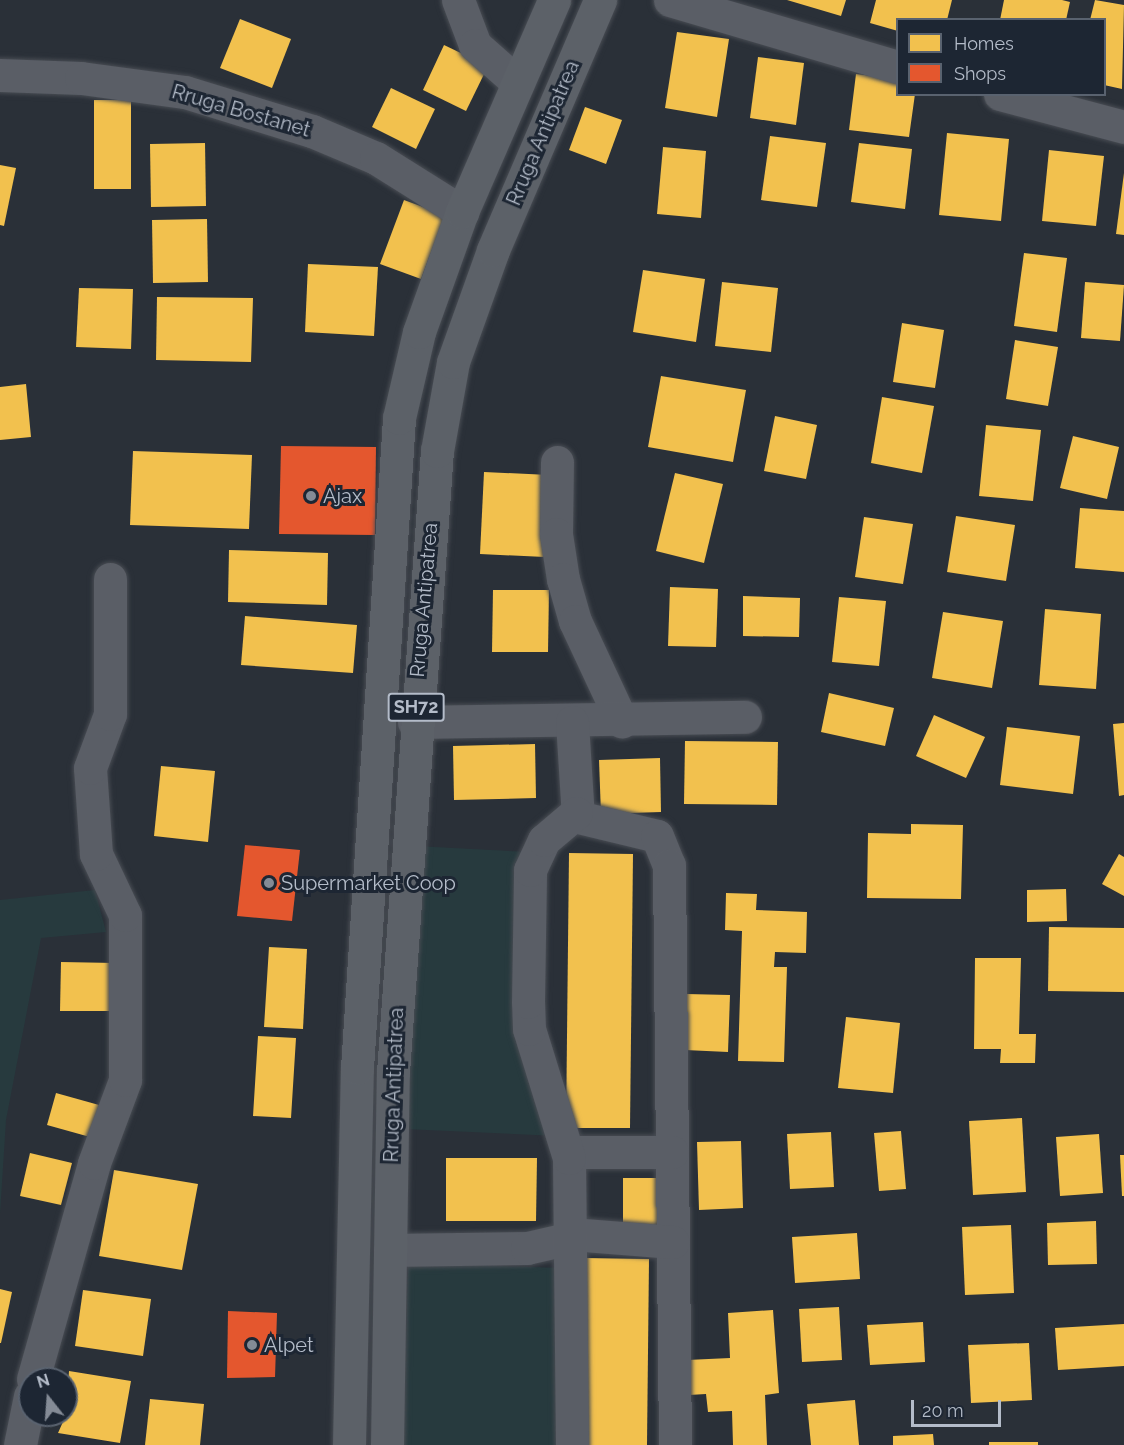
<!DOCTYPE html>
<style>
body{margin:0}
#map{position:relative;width:1124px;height:1445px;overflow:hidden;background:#2a3038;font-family:Raleway,sans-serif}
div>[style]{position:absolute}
.green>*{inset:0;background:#273a3e}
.homes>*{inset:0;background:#f2c14e}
.shops>*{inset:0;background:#e4572e}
.roads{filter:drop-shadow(0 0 2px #484c53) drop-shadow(0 0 2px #484c53)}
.minor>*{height:33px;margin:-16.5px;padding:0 16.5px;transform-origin:16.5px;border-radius:16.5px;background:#5a5e66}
.major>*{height:33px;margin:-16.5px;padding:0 16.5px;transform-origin:16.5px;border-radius:16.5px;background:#5c6168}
.dots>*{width:16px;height:16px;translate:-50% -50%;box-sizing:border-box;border:3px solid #1d2633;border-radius:50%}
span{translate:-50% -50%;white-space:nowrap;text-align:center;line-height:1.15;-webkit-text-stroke:6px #1d2633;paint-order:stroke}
.shield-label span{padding:2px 4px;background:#1d2633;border:2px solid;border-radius:4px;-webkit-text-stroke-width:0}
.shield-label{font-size:18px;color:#b4bcc9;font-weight:700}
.street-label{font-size:20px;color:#b4bcc9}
.poi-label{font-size:20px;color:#b4bcc9}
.left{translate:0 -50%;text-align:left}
.legend{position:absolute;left:896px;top:18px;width:210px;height:78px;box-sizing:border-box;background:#1d2633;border:2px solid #59626f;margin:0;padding:8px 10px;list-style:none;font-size:18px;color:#b4bcc9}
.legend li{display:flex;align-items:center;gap:12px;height:30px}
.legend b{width:30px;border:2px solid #59626f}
.north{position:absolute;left:18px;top:1367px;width:60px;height:60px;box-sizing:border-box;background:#1d2633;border:2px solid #59626f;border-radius:50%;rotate:343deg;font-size:16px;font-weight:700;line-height:24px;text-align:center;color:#b4bcc9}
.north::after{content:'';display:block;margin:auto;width:21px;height:27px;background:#848b96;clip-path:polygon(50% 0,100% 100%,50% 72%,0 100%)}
.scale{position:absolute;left:911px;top:1400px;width:90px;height:27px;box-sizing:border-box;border:3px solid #b4bcc9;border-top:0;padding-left:8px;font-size:18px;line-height:21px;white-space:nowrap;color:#b4bcc9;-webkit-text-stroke:4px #1d2633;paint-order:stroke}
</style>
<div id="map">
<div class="green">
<div style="clip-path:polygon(415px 846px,527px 852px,557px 1136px,404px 1129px)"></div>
<div style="clip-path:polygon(95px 890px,106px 932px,41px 938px,6px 1120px,0 1214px,0 900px)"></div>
<div style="clip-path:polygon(408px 1263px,561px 1268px,564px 1445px,403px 1445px)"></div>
</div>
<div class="homes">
<div style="clip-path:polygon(787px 0,846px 0,841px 16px)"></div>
<div style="clip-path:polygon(876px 0,952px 0,947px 20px,898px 20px,898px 31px,870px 23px)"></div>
<div style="clip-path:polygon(1004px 0,1062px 0,1070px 2px,1066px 20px,1000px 20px)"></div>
<div style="clip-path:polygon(1095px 0,1124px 5px,1122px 89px,1104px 85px,1104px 20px,1090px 20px)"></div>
<div style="clip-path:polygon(240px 19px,291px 39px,272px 88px,220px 68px)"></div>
<div style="clip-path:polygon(677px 32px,729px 39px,717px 117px,665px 108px)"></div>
<div style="clip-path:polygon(444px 45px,488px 66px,466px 111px,423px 90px)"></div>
<div style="clip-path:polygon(758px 57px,804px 63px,796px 125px,750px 118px)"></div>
<div style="clip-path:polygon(856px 74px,898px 79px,898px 94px,915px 94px,909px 137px,849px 130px)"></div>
<div style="clip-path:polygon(391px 88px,435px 109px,416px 149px,372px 127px)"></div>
<div style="clip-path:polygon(94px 100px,131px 100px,131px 189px,94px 189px)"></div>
<div style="clip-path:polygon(585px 107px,622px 120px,606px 164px,569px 150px)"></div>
<div style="clip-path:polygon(947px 133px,1009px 139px,1001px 221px,939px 215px)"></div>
<div style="clip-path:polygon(770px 136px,826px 143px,817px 207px,761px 200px)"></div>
<div style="clip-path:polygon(205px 143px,206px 206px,151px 207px,150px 144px)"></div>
<div style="clip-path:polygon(859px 143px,912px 149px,905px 209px,851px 202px)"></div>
<div style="clip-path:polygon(663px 147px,706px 151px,701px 218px,657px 214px)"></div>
<div style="clip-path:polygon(1049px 150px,1104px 156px,1096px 226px,1042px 221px)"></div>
<div style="clip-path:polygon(0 165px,16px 168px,4px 226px,0 225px)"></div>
<div style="clip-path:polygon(1124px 173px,1124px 235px,1116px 234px)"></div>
<div style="clip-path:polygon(404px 200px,445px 215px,421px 279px,380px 264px)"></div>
<div style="clip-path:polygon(207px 219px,208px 282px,153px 283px,152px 220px)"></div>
<div style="clip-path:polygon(1024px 253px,1067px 258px,1057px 332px,1014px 326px)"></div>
<div style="clip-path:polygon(308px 264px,378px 267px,374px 336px,305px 332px)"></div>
<div style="clip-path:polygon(643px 270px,705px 279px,696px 342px,633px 332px)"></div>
<div style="clip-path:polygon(722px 282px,778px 288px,771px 352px,715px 346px)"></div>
<div style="clip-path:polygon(1085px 282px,1124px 285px,1120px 341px,1081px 338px)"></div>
<div style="clip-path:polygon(79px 288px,133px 289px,131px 349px,76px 347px)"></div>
<div style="clip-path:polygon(157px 297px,253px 298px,251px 362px,156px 360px)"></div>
<div style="clip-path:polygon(902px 323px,944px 330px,935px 388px,893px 382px)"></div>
<div style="clip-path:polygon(1015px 340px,1058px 347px,1048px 406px,1006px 399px)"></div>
<div style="clip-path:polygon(661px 376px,746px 390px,733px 462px,648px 447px)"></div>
<div style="clip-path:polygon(26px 384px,31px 437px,0 440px,0 387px)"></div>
<div style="clip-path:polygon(882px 397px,934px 406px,922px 473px,871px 463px)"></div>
<div style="clip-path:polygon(775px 416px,817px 425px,806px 479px,764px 471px)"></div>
<div style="clip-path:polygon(986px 425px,1041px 430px,1033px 501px,979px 496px)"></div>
<div style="clip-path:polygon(1073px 436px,1119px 447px,1107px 499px,1060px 488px)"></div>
<div style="clip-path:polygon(133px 451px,252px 455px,249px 529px,130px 525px)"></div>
<div style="clip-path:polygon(484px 472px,549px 475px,545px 557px,480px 554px)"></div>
<div style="clip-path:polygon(675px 473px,723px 484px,704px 563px,656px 551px)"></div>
<div style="clip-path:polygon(1080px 508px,1124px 511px,1124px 572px,1075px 568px)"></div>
<div style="clip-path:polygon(956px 516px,1015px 525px,1006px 581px,947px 572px)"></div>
<div style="clip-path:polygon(864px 517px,913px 524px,903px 584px,855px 577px)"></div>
<div style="clip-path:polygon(229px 550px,328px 553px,327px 605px,228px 602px)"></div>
<div style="clip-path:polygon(670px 587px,718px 589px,716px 647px,668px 646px)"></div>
<div style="clip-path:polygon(493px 590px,549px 590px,548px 652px,492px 652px)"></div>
<div style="clip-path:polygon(743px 596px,800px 598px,799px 637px,743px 636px)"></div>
<div style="clip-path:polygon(839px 597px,886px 601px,879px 666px,832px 662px)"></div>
<div style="clip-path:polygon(1045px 609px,1101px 614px,1096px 689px,1039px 685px)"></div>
<div style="clip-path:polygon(943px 612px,1003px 621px,992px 688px,932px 678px)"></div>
<div style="clip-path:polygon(245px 616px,357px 625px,353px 673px,241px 665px)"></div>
<div style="clip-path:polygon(829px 693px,894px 708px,885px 746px,821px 732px)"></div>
<div style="clip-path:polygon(934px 715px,985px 737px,966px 778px,916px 756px)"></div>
<div style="clip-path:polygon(1124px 723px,1124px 795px,1119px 796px,1113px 724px)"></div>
<div style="clip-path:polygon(1007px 727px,1080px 736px,1073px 794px,1000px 785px)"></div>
<div style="clip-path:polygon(685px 741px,778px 742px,777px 805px,684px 804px)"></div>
<div style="clip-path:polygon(535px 744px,536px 798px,454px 800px,453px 746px)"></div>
<div style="clip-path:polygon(660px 758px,661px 812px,601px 814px,599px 760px)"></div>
<div style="clip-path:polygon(161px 766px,215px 771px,208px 842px,154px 836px)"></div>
<div style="clip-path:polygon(911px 824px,963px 825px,961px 899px,867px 898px,868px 833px,911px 834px)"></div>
<div style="clip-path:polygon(569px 853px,633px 854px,630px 1128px,566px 1128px)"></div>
<div style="clip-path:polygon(1119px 854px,1124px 857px,1124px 896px,1102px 884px)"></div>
<div style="clip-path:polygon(1066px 889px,1067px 921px,1027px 922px,1027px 890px)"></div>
<div style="clip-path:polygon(726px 893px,757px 894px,756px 910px,807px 912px,806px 953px,775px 952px,774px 967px,787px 967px,784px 1062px,738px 1061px,742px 931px,725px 930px)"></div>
<div style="clip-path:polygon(1049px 927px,1124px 928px,1124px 992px,1048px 991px)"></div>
<div style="clip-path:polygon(269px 947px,307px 949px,303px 1029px,264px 1027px)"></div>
<div style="clip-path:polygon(975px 958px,1021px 958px,1019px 1034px,1036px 1034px,1035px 1063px,1000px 1063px,1001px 1049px,974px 1049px)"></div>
<div style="clip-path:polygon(61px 962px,115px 963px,114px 1011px,60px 1011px)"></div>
<div style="clip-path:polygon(686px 994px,730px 995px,728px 1052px,685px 1050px)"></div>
<div style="clip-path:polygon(846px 1017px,900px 1023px,893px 1093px,838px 1088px)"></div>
<div style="clip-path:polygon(258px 1036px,296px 1038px,291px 1118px,253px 1116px)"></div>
<div style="clip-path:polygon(56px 1093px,99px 1105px,90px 1137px,47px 1125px)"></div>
<div style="clip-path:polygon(1022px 1118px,1026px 1192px,973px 1195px,969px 1121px)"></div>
<div style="clip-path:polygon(901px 1131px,906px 1189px,879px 1191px,874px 1133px)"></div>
<div style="clip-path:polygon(831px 1132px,834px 1187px,790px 1189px,787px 1134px)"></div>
<div style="clip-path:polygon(1099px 1134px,1103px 1193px,1060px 1196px,1056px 1137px)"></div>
<div style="clip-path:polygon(741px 1141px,743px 1208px,699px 1210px,697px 1142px)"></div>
<div style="clip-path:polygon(30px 1153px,72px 1163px,61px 1205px,20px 1196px)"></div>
<div style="clip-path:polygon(1120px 1155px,1124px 1155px,1124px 1196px,1122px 1196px)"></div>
<div style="clip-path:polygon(446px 1158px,537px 1158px,536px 1221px,446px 1221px)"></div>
<div style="clip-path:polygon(114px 1170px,198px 1184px,182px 1270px,99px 1256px)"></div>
<div style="clip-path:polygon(623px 1178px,663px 1178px,662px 1227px,623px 1226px)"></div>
<div style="clip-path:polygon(1096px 1221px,1097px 1264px,1048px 1265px,1047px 1223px)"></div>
<div style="clip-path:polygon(1011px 1225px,1014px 1293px,965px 1295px,962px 1227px)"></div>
<div style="clip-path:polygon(857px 1233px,860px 1279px,795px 1283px,792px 1237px)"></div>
<div style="clip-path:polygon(584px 1258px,649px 1259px,647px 1445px,582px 1445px)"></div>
<div style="clip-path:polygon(0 1289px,12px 1292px,1px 1343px,0 1343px)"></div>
<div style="clip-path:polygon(83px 1290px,151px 1299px,143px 1356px,75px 1346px)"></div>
<div style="clip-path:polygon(839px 1307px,842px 1360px,802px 1362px,799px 1309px)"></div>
<div style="clip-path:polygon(773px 1310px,779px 1393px,765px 1395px,767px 1445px,733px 1445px,732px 1411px,708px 1412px,706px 1394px,689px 1395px,687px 1360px,730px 1358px,728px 1313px)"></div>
<div style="clip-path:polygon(923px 1322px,925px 1362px,870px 1365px,867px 1325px)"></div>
<div style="clip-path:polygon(1124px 1324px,1124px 1366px,1058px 1370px,1055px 1328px)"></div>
<div style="clip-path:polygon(1029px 1343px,1032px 1400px,971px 1403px,968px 1345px)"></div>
<div style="clip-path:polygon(69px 1371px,131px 1381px,120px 1443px,58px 1433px,66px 1415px)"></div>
<div style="clip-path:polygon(150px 1399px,204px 1404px,200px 1445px,145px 1445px)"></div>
<div style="clip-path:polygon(855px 1400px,859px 1445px,811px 1445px,807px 1404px)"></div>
<div style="clip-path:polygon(933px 1434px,934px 1445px,893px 1445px,893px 1436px)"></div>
<div style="clip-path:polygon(989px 1442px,1038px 1442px,1038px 1445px,989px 1445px)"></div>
</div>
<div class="shops">
<div style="clip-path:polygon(281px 446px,376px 447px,375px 535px,279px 534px)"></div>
<div style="clip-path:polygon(245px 845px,300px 850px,292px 921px,237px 916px)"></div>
<div style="clip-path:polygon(228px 1311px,277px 1313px,275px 1377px,227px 1378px)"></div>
</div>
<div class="roads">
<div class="minor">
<div style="left:458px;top:0;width:48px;rotate:69.3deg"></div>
<div style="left:475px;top:45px;width:57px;rotate:41.5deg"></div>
<div style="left:670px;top:0;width:238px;rotate:16.4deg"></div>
<div style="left:0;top:75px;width:81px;rotate:2.1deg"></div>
<div style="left:81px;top:78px;width:105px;rotate:7.7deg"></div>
<div style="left:185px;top:92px;width:133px;rotate:17.1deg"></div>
<div style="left:312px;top:131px;width:69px;rotate:22.9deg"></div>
<div style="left:376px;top:158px;width:102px;rotate:32.1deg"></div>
<div style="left:1000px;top:94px;width:128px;rotate:14.9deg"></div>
<div style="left:557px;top:462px;width:72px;rotate:90.8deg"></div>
<div style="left:556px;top:534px;width:46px;rotate:81.2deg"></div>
<div style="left:563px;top:579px;width:44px;rotate:74.1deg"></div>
<div style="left:575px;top:621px;width:111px;rotate:65deg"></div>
<div style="left:414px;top:722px;width:331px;rotate:-0.9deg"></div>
<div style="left:572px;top:722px;width:95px;rotate:86.4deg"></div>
<div style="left:578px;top:817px;width:81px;rotate:13.5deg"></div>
<div style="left:657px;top:836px;width:31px;rotate:68deg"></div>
<div style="left:669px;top:865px;width:580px;rotate:89.41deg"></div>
<div style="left:568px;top:1152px;width:104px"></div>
<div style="left:390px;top:1250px;width:137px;rotate:-0.8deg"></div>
<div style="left:527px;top:1248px;width:58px;rotate:-12.8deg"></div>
<div style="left:584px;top:1235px;width:89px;rotate:4.5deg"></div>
<div style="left:33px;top:1379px;width:224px;rotate:-74.2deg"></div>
<div style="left:94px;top:1163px;width:89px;rotate:-69.5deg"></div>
<div style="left:125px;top:1080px;width:165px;rotate:-90deg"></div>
<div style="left:125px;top:915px;width:68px;rotate:-115.4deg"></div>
<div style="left:96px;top:854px;width:86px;rotate:-94deg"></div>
<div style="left:90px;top:768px;width:58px;rotate:-69.7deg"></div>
<div style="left:110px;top:714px;width:135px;rotate:-90deg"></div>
<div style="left:20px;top:1445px;width:50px;rotate:-78.5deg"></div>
<div style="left:572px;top:1445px;width:287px;rotate:-90.6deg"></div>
<div style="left:569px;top:1158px;width:135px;rotate:-107.2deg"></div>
<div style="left:529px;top:1029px;width:27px;rotate:-92deg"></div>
<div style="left:528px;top:1002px;width:132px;rotate:-89.1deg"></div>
<div style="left:530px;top:870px;width:33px;rotate:-65deg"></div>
<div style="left:544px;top:840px;width:42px;rotate:-40.2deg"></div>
</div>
<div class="major">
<div style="left:349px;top:1445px;width:377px;rotate:-88.8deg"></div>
<div style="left:357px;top:1068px;width:651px;rotate:-86.3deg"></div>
<div style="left:399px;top:418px;width:88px;rotate:-76.9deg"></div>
<div style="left:419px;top:332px;width:127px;rotate:-70.3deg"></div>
<div style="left:462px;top:212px;width:231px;rotate:-66.5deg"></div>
<div style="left:387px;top:1445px;width:373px;rotate:-89.1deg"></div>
<div style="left:393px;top:1072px;width:623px;rotate:-85.95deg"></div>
<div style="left:437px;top:451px;width:90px;rotate:-79.8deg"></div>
<div style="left:453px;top:362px;width:119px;rotate:-70.3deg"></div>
<div style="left:493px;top:250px;width:272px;rotate:-66.8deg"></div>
</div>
</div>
<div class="dots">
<div style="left:311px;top:496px;background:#848b96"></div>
<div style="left:269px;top:883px;background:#848b96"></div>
<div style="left:252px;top:1345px;background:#848b96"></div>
</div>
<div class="shield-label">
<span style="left:416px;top:707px">SH72</span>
</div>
<div class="street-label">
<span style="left:241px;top:111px;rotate:16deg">Rruga Bostanet</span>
<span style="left:543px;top:133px;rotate:-67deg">Rruga Antipatrea</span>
<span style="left:424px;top:600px;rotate:-85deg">Rruga Antipatrea</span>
<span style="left:394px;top:1085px;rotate:-88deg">Rruga Antipatrea</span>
</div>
<div class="poi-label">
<span class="left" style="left:323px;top:496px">Ajax</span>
<span class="left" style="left:281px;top:883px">Supermarket Coop</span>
<span class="left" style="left:264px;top:1345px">Alpet</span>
</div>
<ul class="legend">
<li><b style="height:16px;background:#f2c14e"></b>Homes</li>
<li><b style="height:16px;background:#e4572e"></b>Shops</li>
</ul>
<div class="north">N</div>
<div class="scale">20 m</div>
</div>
